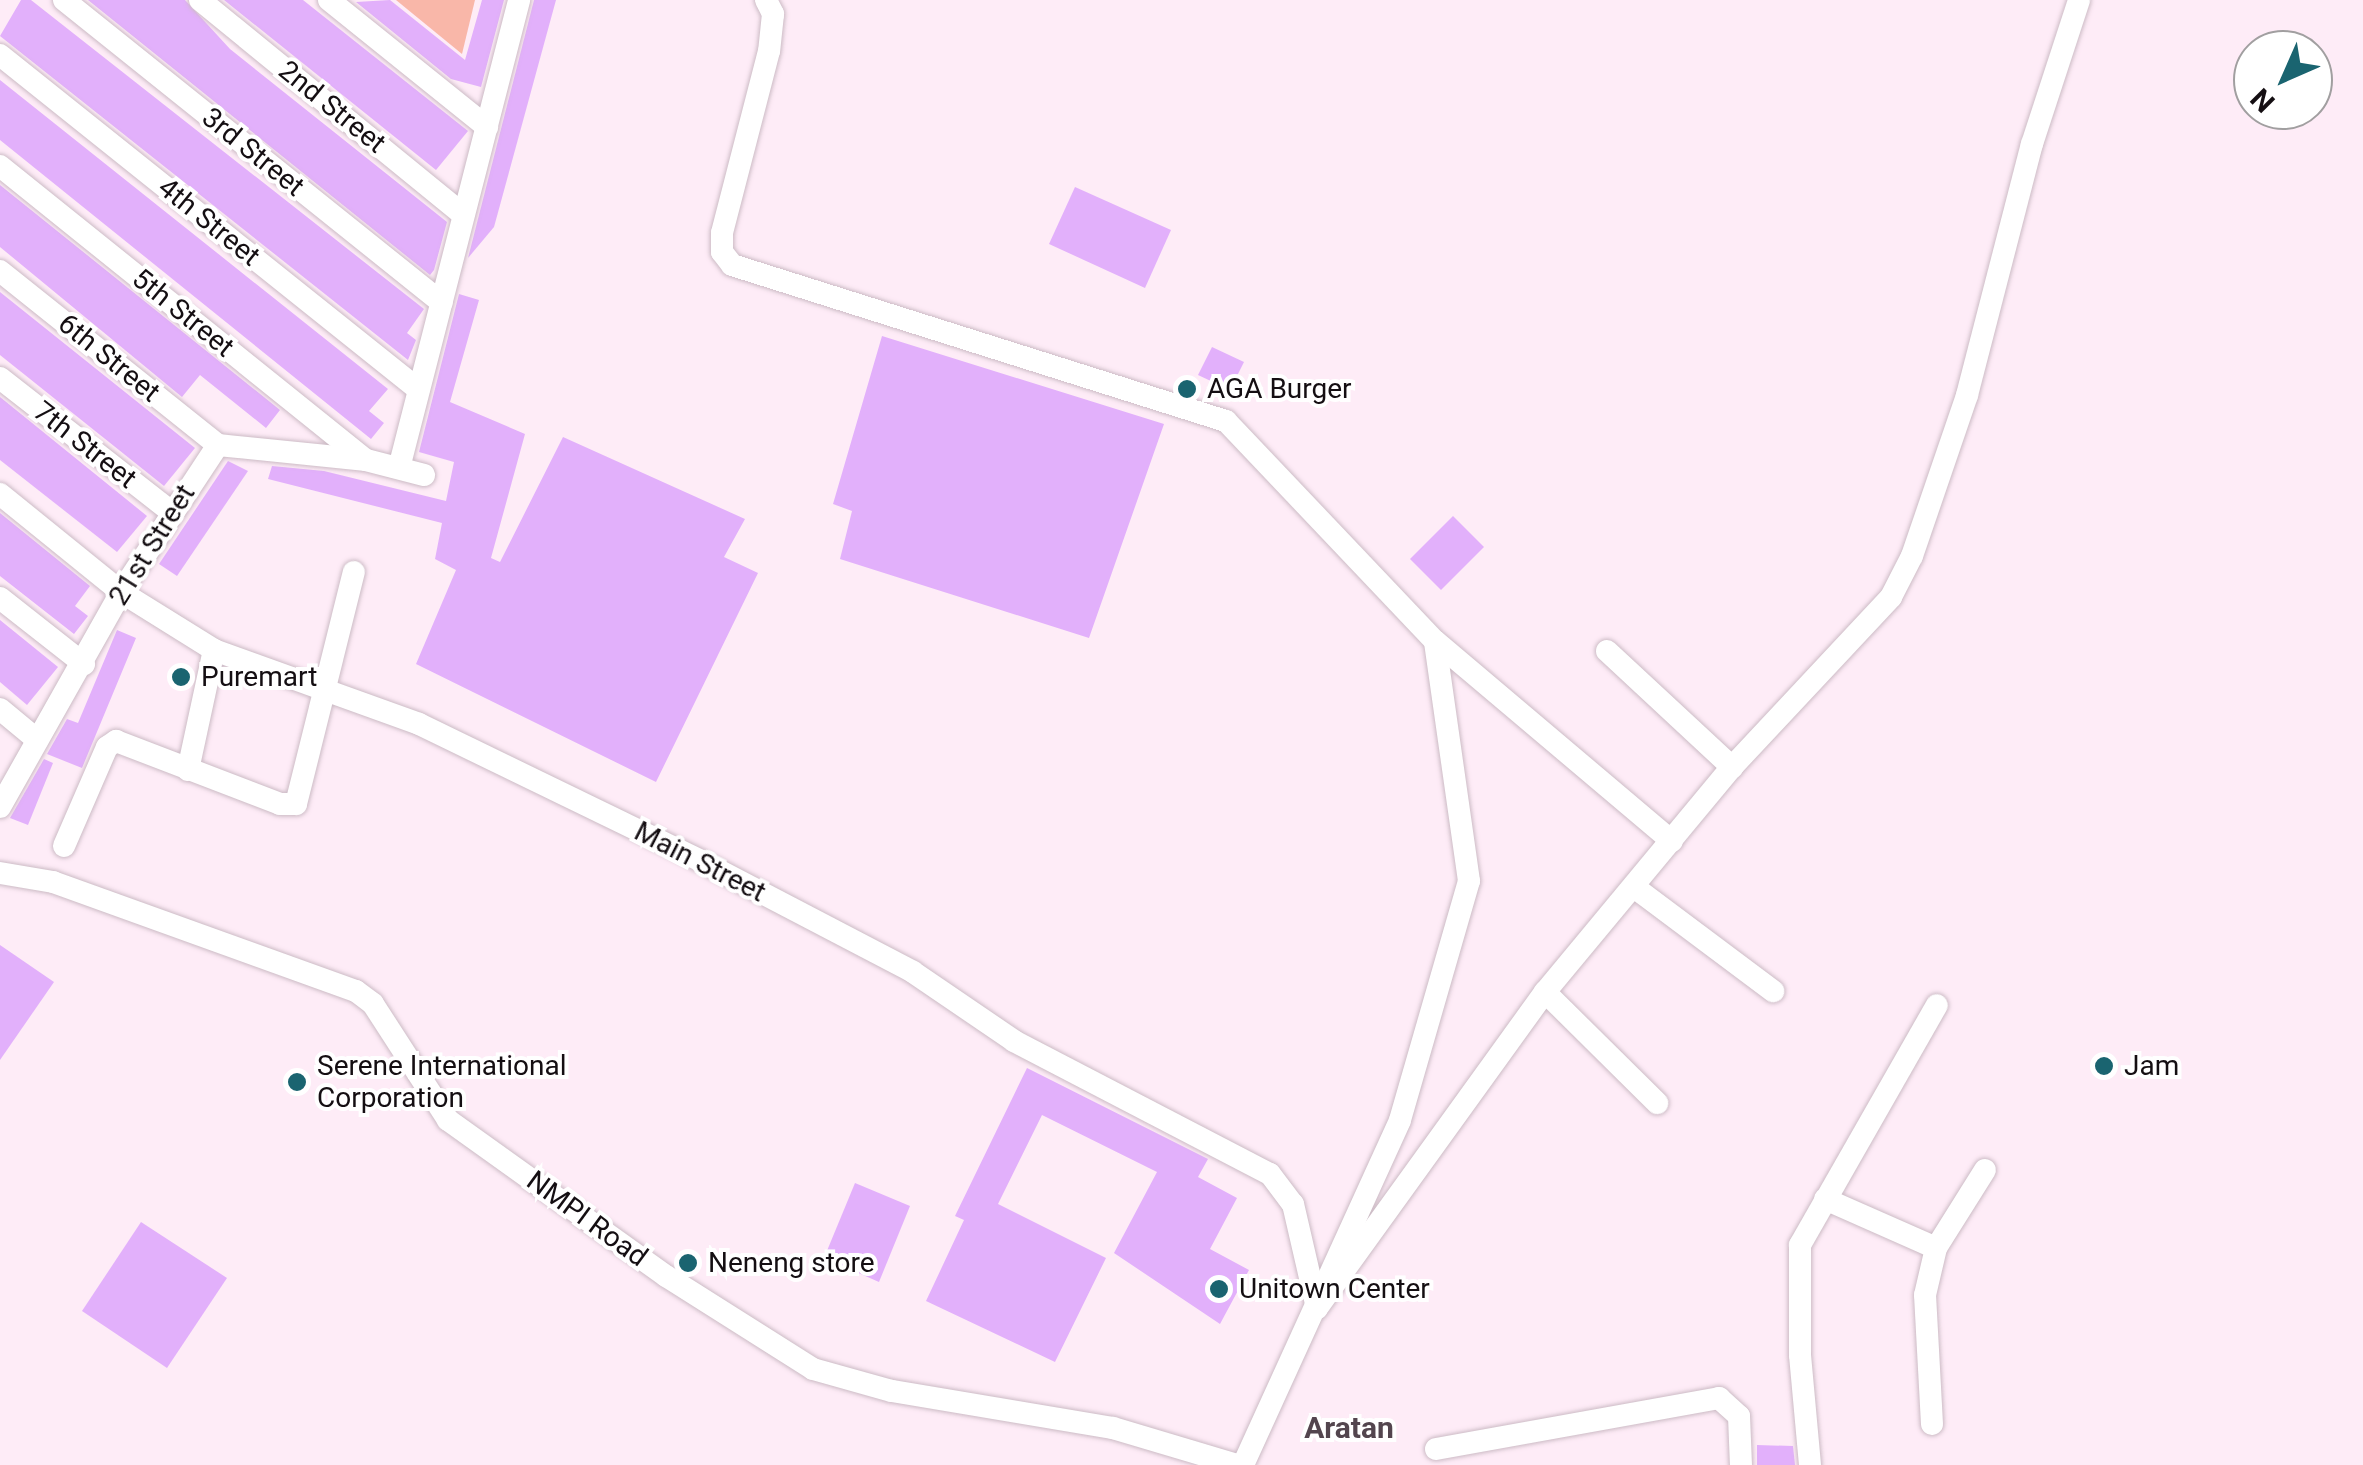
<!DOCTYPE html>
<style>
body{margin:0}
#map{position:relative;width:2363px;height:1465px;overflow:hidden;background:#feecf7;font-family:Roboto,sans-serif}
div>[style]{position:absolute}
.green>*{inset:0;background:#f9b7a9}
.building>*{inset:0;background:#e2b0fb}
.roads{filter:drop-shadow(0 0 2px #ccbbc5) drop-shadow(0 0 2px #ccbbc5)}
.street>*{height:22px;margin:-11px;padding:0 11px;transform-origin:11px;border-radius:11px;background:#fff}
.dots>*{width:28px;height:28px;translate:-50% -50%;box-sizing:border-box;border:5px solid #fff;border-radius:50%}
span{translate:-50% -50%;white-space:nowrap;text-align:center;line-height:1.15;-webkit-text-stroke:8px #fff;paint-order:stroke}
.street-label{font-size:28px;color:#140e12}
.poi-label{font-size:28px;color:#140e12}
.left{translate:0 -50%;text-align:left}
.neighbourhood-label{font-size:30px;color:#53454e;font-weight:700}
.north{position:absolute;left:2233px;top:30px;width:100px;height:100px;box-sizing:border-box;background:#fff;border:2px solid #a19fa0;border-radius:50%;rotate:225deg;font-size:28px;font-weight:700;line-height:40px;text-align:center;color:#140e12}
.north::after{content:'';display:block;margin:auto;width:35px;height:45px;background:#1a6470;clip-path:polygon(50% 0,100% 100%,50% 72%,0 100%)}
</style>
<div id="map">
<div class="green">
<div style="clip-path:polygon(396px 0,475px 0,462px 54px)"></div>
</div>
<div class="building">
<div style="clip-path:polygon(21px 0,31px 0,424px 309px,407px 333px,416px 340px,408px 360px,0 36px)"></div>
<div style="clip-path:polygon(88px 0,185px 0,230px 49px,447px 222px,434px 270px,430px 275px)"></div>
<div style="clip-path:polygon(224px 0,303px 0,468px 131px,436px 170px)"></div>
<div style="clip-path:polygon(390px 0,465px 60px,482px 0,504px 0,481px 87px,451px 79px,356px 2px)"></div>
<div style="clip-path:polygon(534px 0,556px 0,494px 227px,468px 258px)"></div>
<div style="clip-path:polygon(0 80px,388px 389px,369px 411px,384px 423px,371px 439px,0 140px)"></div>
<div style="clip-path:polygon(0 185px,280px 410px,266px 428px,200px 375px,182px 397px,0 247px)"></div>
<div style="clip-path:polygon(1075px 187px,1171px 230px,1145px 288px,1049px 244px)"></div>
<div style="clip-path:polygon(0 292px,195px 448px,164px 486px,0 355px)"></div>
<div style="clip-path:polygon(459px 294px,479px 300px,450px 402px,525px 434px,491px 558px,500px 562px,563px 437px,745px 519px,724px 557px,758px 573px,656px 782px,416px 664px,456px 570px,435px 559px,442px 523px,268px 479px,272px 466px,324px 471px,446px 501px,454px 462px,419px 452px)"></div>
<div style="clip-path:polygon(882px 336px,1164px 424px,1089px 638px,840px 559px,852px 511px,833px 504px)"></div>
<div style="clip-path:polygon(1212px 347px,1244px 362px,1230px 390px,1198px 375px)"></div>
<div style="clip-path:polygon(0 397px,147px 516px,117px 552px,0 460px)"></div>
<div style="clip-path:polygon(228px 461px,248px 471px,177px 576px,159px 564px)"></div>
<div style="clip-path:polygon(0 513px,90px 586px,75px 606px,88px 616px,74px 634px,0 576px)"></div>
<div style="clip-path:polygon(1453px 516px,1484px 547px,1441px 590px,1410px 559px)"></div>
<div style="clip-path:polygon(0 620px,58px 667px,27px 705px,0 682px)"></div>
<div style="clip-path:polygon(117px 630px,136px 638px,82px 768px,47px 754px,67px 719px,78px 723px)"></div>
<div style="clip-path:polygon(44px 759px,53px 763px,28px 825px,10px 818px)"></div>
<div style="clip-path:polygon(0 945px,54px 982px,0 1060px)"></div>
<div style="clip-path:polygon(1027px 1068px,1208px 1159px,1198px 1177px,1237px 1198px,1210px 1249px,1249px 1270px,1220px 1324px,1114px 1253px,1157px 1172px,1042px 1115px,998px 1204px,1106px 1258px,1055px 1362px,926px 1301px,964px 1220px,955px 1216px)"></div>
<div style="clip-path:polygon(855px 1183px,910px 1206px,879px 1282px,824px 1258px)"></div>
<div style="clip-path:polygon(141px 1222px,227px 1278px,167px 1368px,82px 1311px)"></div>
<div style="clip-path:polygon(1757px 1445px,1793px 1446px,1795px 1465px,1757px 1465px)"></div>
</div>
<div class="roads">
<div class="street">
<div style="left:64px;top:0;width:484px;rotate:38.7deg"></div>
<div style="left:200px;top:0;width:340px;rotate:39.2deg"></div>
<div style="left:329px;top:0;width:203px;rotate:38.8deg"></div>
<div style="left:766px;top:0;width:16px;rotate:63deg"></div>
<div style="left:773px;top:14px;width:37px;rotate:96deg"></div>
<div style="left:769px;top:51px;width:188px;rotate:104.5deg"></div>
<div style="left:722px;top:233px;width:19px;rotate:90deg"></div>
<div style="left:722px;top:252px;width:16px;rotate:52deg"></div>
<div style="left:732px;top:265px;width:518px;rotate:17.53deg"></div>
<div style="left:1226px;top:421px;width:303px;rotate:46.5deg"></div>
<div style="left:1435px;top:641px;width:310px;rotate:40.2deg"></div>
<div style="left:0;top:55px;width:536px;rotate:38.64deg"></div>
<div style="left:0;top:166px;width:469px;rotate:38.8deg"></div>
<div style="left:0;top:271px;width:279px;rotate:38.6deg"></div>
<div style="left:0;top:378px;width:216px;rotate:38deg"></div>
<div style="left:218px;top:445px;width:149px;rotate:5.8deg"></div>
<div style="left:366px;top:460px;width:60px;rotate:14.5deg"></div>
<div style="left:399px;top:468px;width:483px;rotate:-75.6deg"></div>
<div style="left:0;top:494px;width:156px;rotate:39deg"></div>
<div style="left:121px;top:592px;width:110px;rotate:31.9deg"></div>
<div style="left:214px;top:650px;width:218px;rotate:19.8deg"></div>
<div style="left:419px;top:724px;width:314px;rotate:25.9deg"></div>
<div style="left:701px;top:861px;width:239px;rotate:27.6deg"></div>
<div style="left:913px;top:972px;width:122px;rotate:34.3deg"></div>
<div style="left:1014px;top:1041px;width:288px;rotate:27.5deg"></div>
<div style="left:1270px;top:1174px;width:38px;rotate:53deg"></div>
<div style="left:1293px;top:1204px;width:107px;rotate:77deg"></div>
<div style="left:0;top:598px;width:107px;rotate:38.2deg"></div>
<div style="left:1607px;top:651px;width:171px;rotate:42.9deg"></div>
<div style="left:0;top:709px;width:45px;rotate:39.6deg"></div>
<div style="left:188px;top:770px;width:123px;rotate:-77.8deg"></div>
<div style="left:0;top:807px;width:247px;rotate:-60.6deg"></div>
<div style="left:121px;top:592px;width:176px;rotate:-56.6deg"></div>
<div style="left:64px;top:846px;width:108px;rotate:-66.5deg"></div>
<div style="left:107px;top:747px;width:11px;rotate:-34deg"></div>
<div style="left:116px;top:741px;width:176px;rotate:21deg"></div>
<div style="left:280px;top:804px;width:16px"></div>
<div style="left:296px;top:804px;width:239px;rotate:-76deg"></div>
<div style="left:0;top:873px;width:54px;rotate:9.6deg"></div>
<div style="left:53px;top:882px;width:322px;rotate:19.8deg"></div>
<div style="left:356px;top:991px;width:21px;rotate:37deg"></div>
<div style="left:373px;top:1004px;width:138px;rotate:57.1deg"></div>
<div style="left:448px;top:1120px;width:268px;rotate:35.6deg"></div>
<div style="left:666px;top:1276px;width:174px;rotate:32.3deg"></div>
<div style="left:813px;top:1369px;width:82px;rotate:15.6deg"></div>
<div style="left:892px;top:1391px;width:224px;rotate:9.5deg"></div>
<div style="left:1113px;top:1428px;width:129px;rotate:16.6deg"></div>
<div style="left:1634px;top:887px;width:174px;rotate:36.8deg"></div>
<div style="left:1545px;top:992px;width:158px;rotate:44.7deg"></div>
<div style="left:1825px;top:1199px;width:121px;rotate:23.8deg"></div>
<div style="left:1936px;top:1248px;width:92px;rotate:-57.9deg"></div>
<div style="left:1317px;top:1308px;width:390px;rotate:-54.2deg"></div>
<div style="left:1545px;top:992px;width:293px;rotate:-50.3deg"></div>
<div style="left:1732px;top:767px;width:233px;rotate:-46.9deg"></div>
<div style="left:1891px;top:597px;width:46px;rotate:-62.9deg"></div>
<div style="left:1912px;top:556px;width:170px;rotate:-71.1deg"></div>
<div style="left:1967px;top:395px;width:259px;rotate:-75.5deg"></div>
<div style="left:2032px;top:144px;width:151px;rotate:-71.9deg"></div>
<div style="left:1932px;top:1424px;width:129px;rotate:-93.1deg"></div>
<div style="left:1925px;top:1295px;width:48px;rotate:-76.8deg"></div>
<div style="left:1436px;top:1449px;width:288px;rotate:-10.2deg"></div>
<div style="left:1719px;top:1398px;width:27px;rotate:42deg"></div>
<div style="left:1739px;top:1416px;width:49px;rotate:87.7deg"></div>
<div style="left:1243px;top:1465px;width:379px;rotate:-65.5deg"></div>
<div style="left:1400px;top:1120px;width:249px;rotate:-73.9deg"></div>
<div style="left:1469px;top:881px;width:242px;rotate:-98.1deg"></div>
<div style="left:1810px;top:1465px;width:110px;rotate:-95.2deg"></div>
<div style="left:1800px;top:1355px;width:110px;rotate:-90deg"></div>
<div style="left:1800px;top:1245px;width:276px;rotate:-60.3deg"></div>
</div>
</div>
<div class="dots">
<div style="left:1187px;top:389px;background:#1a6470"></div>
<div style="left:181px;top:677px;background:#1a6470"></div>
<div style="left:2104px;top:1066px;background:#1a6470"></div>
<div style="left:297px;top:1082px;background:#1a6470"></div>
<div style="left:688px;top:1263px;background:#1a6470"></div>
<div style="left:1219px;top:1289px;background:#1a6470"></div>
</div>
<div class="street-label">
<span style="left:332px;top:107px;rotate:39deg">2nd Street</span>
<span style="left:253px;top:152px;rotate:39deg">3rd Street</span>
<span style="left:209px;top:222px;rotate:39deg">4th Street</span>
<span style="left:183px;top:313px;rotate:39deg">5th Street</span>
<span style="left:109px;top:358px;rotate:39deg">6th Street</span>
<span style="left:85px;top:445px;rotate:38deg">7th Street</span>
<span style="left:152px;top:545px;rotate:-58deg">21st Street</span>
<span style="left:700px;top:862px;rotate:27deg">Main Street</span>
<span style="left:587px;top:1219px;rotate:36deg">NMPI Road</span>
</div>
<div class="poi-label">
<span class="left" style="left:1207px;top:389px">AGA Burger</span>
<span class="left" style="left:201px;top:677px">Puremart</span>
<span class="left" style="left:317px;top:1082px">Serene International<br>Corporation</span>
<span class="left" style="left:2124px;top:1066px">Jam</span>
<span class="left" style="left:708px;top:1263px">Neneng store</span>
<span class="left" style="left:1239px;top:1289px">Unitown Center</span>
</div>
<div class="neighbourhood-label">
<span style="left:1349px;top:1428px">Aratan</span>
</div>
<div class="north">N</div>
</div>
